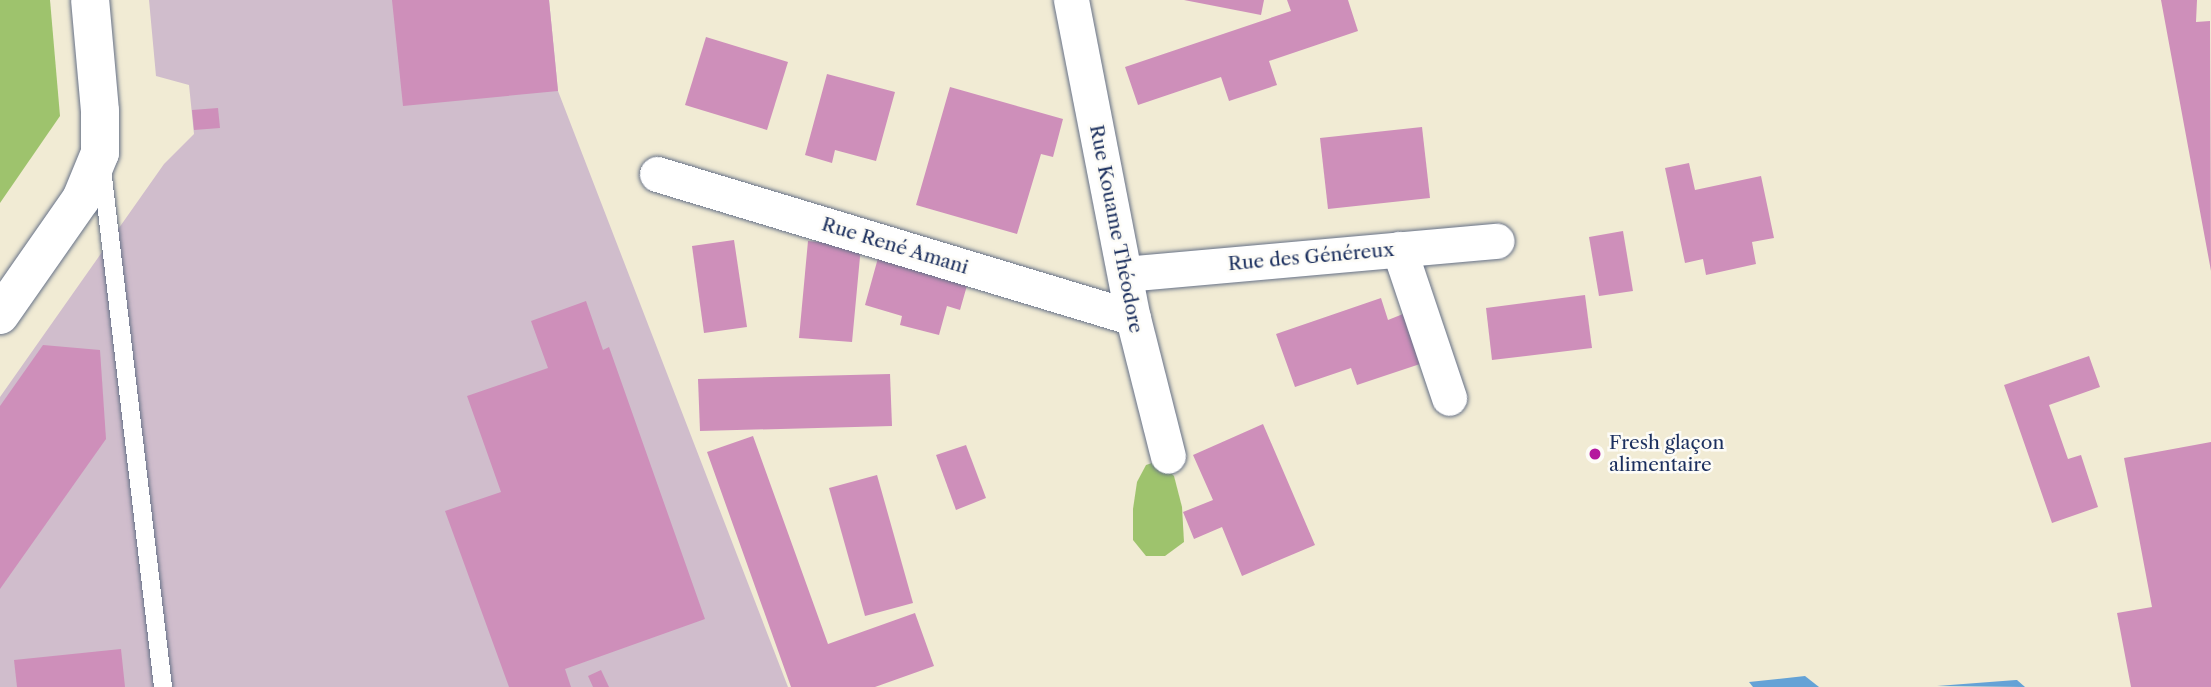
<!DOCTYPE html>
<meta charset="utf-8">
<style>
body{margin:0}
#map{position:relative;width:2211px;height:687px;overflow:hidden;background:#f1ebd4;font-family:"Libre Caslon Text",serif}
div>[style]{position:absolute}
.industrial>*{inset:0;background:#d0bdcc}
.green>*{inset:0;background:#9ec36d}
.water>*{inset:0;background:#64a2d6}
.building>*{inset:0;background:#ce8fba}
.roads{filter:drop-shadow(0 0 2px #667187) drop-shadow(0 0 2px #667187)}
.service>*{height:18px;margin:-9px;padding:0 9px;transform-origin:9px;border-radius:9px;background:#fff}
.minor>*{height:35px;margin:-17.5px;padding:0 17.5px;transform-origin:17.5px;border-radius:17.5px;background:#fff}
.tertiary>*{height:38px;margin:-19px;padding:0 19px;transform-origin:19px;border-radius:19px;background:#fff}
.dots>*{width:19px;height:19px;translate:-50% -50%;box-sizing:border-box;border:4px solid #fdfcf7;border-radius:50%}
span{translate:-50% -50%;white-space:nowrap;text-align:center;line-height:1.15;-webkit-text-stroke:5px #fdfcf7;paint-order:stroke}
.street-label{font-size:19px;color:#1b2f5e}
.poi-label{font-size:19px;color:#1b2f5e}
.left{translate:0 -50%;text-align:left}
</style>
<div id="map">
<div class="industrial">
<div style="clip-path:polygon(149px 0,549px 0,558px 91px,788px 687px,0 687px,0 397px,164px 164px,194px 134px,189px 85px,156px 76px)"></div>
</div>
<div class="green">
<div style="clip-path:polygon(0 0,50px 0,60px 116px,0 203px)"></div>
<div style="clip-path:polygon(1158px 461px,1174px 476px,1182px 507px,1184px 542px,1165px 556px,1146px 556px,1133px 540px,1133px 509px,1137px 482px,1146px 465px)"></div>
</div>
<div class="water">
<div style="clip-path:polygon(1805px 676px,1819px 687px,1753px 687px,1749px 682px)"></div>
<div style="clip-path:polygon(2017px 680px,2025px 687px,1937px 686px,2016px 680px)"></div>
</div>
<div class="building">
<div style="clip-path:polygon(392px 0,549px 0,558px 91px,403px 106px)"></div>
<div style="clip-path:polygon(1184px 0,1264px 0,1261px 15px)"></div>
<div style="clip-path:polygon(1287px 0,1348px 0,1358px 31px,1269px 61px,1277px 85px,1229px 101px,1221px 77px,1138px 105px,1125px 67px,1291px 11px)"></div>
<div style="clip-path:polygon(2161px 0,2197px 0,2196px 22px,2210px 21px,2211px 271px)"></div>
<div style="clip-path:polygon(706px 37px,788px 62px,767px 130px,685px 105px)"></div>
<div style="clip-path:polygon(827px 74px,895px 92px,876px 161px,835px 150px,832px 163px,805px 155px)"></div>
<div style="clip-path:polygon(950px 87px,1063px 119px,1053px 157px,1041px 154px,1017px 234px,916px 205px)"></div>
<div style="clip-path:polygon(218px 108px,220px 128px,194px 130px,192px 110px)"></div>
<div style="clip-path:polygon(1422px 127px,1430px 198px,1328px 209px,1320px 138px)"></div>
<div style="clip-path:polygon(1689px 163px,1695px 190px,1761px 176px,1774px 238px,1752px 242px,1756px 264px,1706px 275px,1703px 259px,1685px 263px,1665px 168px)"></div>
<div style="clip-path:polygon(1623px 231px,1633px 291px,1599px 296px,1589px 237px)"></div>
<div style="clip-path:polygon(734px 240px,747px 327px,704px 333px,692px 246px)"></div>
<div style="clip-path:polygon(808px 241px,861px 246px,852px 342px,799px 338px)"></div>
<div style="clip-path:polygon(878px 258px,968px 282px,960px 310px,947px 306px,939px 335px,900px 325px,902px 316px,865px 305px)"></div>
<div style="clip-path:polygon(1585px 295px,1592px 348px,1492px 360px,1486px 308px)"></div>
<div style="clip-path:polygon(1381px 298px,1388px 320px,1403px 314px,1420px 364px,1357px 385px,1351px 368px,1295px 387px,1276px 334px)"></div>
<div style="clip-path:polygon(586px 301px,603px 350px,609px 347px,705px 619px,565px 669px,571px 687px,509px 687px,445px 511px,501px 492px,467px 396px,548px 368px,531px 321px)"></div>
<div style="clip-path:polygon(43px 345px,100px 350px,106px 439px,0 589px,0 406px)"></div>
<div style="clip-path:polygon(2089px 356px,2100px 387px,2049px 405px,2068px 459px,2081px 455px,2098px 507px,2052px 523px,2004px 385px)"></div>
<div style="clip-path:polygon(890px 374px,892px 426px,700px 431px,698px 379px)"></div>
<div style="clip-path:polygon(1263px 424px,1315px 545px,1242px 576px,1222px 527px,1194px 539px,1183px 512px,1213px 500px,1193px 455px)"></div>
<div style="clip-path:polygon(753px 436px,828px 644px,915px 613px,934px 666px,875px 687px,791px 687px,707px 452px)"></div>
<div style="clip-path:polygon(2211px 442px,2211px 687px,2131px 687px,2117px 613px,2152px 607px,2124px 458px)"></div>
<div style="clip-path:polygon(966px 445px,986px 498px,956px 510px,936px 455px)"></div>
<div style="clip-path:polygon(877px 475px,913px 603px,865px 616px,829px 488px)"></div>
<div style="clip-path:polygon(121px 649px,125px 687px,17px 687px,14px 660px)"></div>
<div style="clip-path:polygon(601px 670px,609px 687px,593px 687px,588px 676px)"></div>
</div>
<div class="roads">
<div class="service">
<div style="left:102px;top:169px;width:522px;rotate:83.28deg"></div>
</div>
<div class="minor">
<div style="left:1071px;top:0;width:324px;rotate:79deg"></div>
<div style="left:1133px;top:318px;width:142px;rotate:75.8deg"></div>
<div style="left:657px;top:174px;width:497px;rotate:16.8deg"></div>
<div style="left:1399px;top:249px;width:157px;rotate:71.4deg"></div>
<div style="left:1125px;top:274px;width:373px;rotate:-5.1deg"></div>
</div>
<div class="tertiary">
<div style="left:0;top:315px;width:141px;rotate:-55.1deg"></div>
<div style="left:81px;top:199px;width:50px;rotate:-67.6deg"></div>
<div style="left:100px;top:153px;width:42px;rotate:-90deg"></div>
<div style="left:100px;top:111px;width:111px;rotate:-95.1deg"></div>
</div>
</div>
<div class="dots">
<div style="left:1595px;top:454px;background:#b5179e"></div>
</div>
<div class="street-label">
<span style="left:1116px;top:229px;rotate:79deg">Rue Kouame Théodore</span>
<span style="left:895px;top:246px;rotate:17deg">Rue René Amani</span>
<span style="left:1311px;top:257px;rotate:-5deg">Rue des Généreux</span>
</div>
<div class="poi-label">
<span class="left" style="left:1609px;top:454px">Fresh glaçon<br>alimentaire</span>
</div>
</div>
